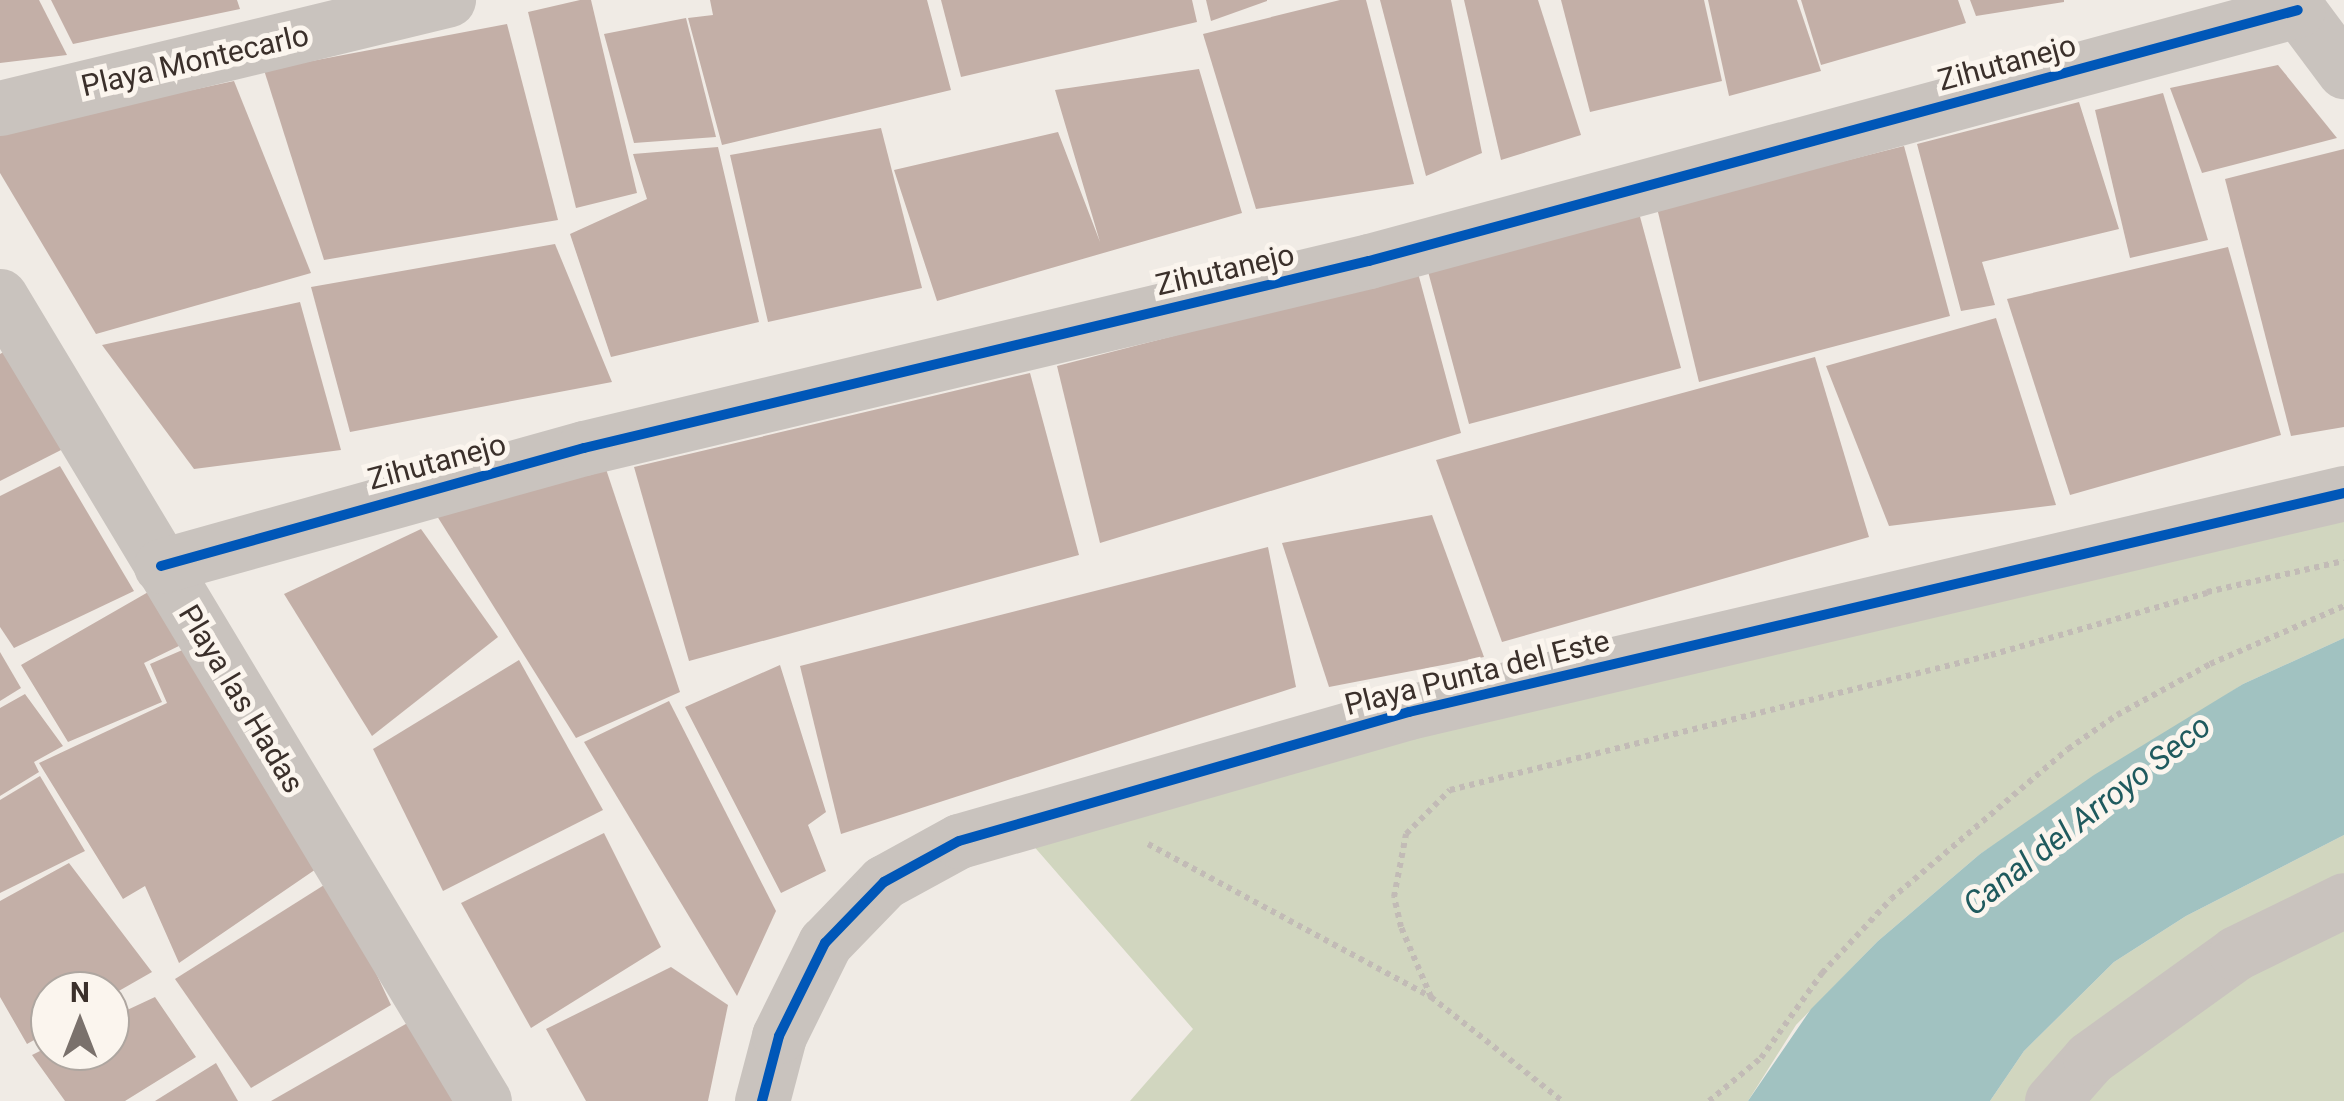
<!DOCTYPE html>
<style>
body{margin:0}
#map{position:relative;width:2344px;height:1101px;overflow:hidden;background:#f0ebe5;font-family:Roboto,sans-serif}
div>[style]{position:absolute}
.green>*{inset:0;background:#d1d6bf}
.water>*{inset:0;background:#a1c2c1}
.building>*{inset:0;background:#c3afa7}
.path>*{height:6px;margin-top:-3px;transform-origin:0;background:repeating-linear-gradient(90deg,#c2bbb6 0 5px,transparent 0 10px)}
.minor>*{height:55px;margin:-27.5px;padding:0 27.5px;transform-origin:27.5px;border-radius:27.5px;background:#c9c3be}
.cycleway>*{height:10px;margin:-5px;padding:0 5px;transform-origin:5px;border-radius:5px;background:#0057b8}
span{translate:-50% -50%;white-space:nowrap;text-align:center;line-height:1.15;-webkit-text-stroke:10px #fbf5ee;paint-order:stroke}
.street-label{font-size:30px;color:#3b302b}
.water-label{font-size:32px;color:#1f5a5e;font-style:italic}
.north{position:absolute;left:30px;top:971px;width:100px;height:100px;box-sizing:border-box;background:#fbf5ee;border:2px solid #aea6a0;border-radius:50%;rotate:0deg;font-size:28px;font-weight:700;line-height:40px;text-align:center;color:#3b302b}
.north::after{content:'';display:block;margin:auto;width:35px;height:45px;background:#7a716c;clip-path:polygon(50% 0,100% 100%,50% 72%,0 100%)}
</style>
<div id="map">
<div class="green">
<div style="clip-path:polygon(2344px 496px,2344px 638px,2243px 684px,1980px 854px,1878px 941px,1796px 1025px,1748px 1101px,1130px 1101px,1193px 1029px,1031px 843px,1147px 805px)"></div>
<div style="clip-path:polygon(2344px 835px,2344px 1101px,1990px 1101px,2024px 1051px,2114px 962px,2186px 916px)"></div>
</div>
<div class="water">
<div style="clip-path:polygon(2344px 638px,2344px 835px,2186px 916px,2114px 962px,2024px 1051px,1990px 1101px,1748px 1101px,1811px 1009px,1878px 941px,1980px 854px,2094px 775px,2243px 684px)"></div>
</div>
<div class="building">
<div style="clip-path:polygon(0 0,39px 0,67px 55px,0 63px)"></div>
<div style="clip-path:polygon(51px 0,237px 0,240px 9px,73px 44px)"></div>
<div style="clip-path:polygon(580px 0,591px 0,637px 193px,576px 208px,528px 12px)"></div>
<div style="clip-path:polygon(710px 0,927px 0,951px 90px,722px 145px,688px 18px,713px 15px)"></div>
<div style="clip-path:polygon(941px 0,1192px 0,1197px 22px,961px 77px)"></div>
<div style="clip-path:polygon(1206px 0,1267px 0,1267px 1px,1211px 21px)"></div>
<div style="clip-path:polygon(1340px 0,1366px 0,1414px 184px,1256px 209px,1203px 34px)"></div>
<div style="clip-path:polygon(1380px 0,1451px 0,1482px 153px,1426px 176px)"></div>
<div style="clip-path:polygon(1464px 0,1538px 0,1581px 135px,1501px 160px)"></div>
<div style="clip-path:polygon(1561px 0,1704px 0,1722px 81px,1590px 112px)"></div>
<div style="clip-path:polygon(1708px 0,1797px 0,1821px 71px,1729px 96px)"></div>
<div style="clip-path:polygon(1801px 0,1958px 0,1966px 23px,1821px 65px)"></div>
<div style="clip-path:polygon(1970px 0,2064px 0,2064px 2px,1976px 16px)"></div>
<div style="clip-path:polygon(686px 18px,716px 137px,634px 143px,604px 34px)"></div>
<div style="clip-path:polygon(507px 24px,558px 220px,324px 260px,264px 70px)"></div>
<div style="clip-path:polygon(2278px 65px,2337px 138px,2202px 173px,2170px 88px)"></div>
<div style="clip-path:polygon(1199px 69px,1242px 213px,937px 301px,894px 170px,1058px 132px,1100px 242px,1055px 90px)"></div>
<div style="clip-path:polygon(234px 81px,311px 273px,96px 334px,0 173px,0 131px)"></div>
<div style="clip-path:polygon(2163px 93px,2208px 240px,2130px 258px,2095px 110px)"></div>
<div style="clip-path:polygon(2079px 102px,2119px 229px,1982px 262px,1995px 305px,1961px 311px,1917px 144px)"></div>
<div style="clip-path:polygon(881px 128px,922px 288px,768px 322px,730px 155px)"></div>
<div style="clip-path:polygon(1904px 146px,1950px 316px,1699px 382px,1657px 208px)"></div>
<div style="clip-path:polygon(718px 147px,759px 322px,611px 357px,570px 234px,647px 199px,633px 154px)"></div>
<div style="clip-path:polygon(2344px 149px,2344px 427px,2291px 436px,2225px 179px)"></div>
<div style="clip-path:polygon(1639px 213px,1681px 368px,1469px 424px,1426px 264px)"></div>
<div style="clip-path:polygon(555px 244px,612px 382px,350px 432px,311px 287px)"></div>
<div style="clip-path:polygon(2228px 247px,2281px 435px,2070px 495px,2007px 299px)"></div>
<div style="clip-path:polygon(1418px 273px,1461px 433px,1100px 543px,1057px 366px)"></div>
<div style="clip-path:polygon(300px 302px,341px 450px,194px 469px,102px 345px)"></div>
<div style="clip-path:polygon(1996px 318px,2056px 505px,1889px 526px,1826px 366px)"></div>
<div style="clip-path:polygon(7px 350px,65px 448px,0 481px,0 354px)"></div>
<div style="clip-path:polygon(1815px 357px,1869px 537px,1502px 642px,1436px 460px)"></div>
<div style="clip-path:polygon(1030px 373px,1079px 555px,689px 661px,634px 467px)"></div>
<div style="clip-path:polygon(60px 466px,134px 591px,14px 648px,0 627px,0 496px)"></div>
<div style="clip-path:polygon(605px 466px,680px 692px,576px 738px,437px 516px)"></div>
<div style="clip-path:polygon(1432px 515px,1484px 657px,1329px 687px,1282px 543px)"></div>
<div style="clip-path:polygon(421px 529px,498px 637px,372px 736px,284px 594px)"></div>
<div style="clip-path:polygon(1268px 547px,1296px 687px,841px 834px,800px 666px)"></div>
<div style="clip-path:polygon(150px 591px,183px 644px,144px 663px,162px 702px,68px 742px,21px 665px)"></div>
<div style="clip-path:polygon(187px 648px,319px 867px,179px 963px,145px 886px,123px 899px,39px 763px,167px 703px,150px 664px)"></div>
<div style="clip-path:polygon(0 652px,21px 688px,0 701px)"></div>
<div style="clip-path:polygon(519px 660px,603px 810px,443px 891px,373px 749px)"></div>
<div style="clip-path:polygon(780px 665px,826px 812px,808px 825px,826px 871px,781px 893px,685px 707px)"></div>
<div style="clip-path:polygon(25px 694px,63px 746px,34px 762px,39px 772px,0 796px,0 708px)"></div>
<div style="clip-path:polygon(669px 701px,776px 911px,737px 996px,584px 742px)"></div>
<div style="clip-path:polygon(40px 776px,85px 851px,0 893px,0 800px)"></div>
<div style="clip-path:polygon(604px 833px,661px 947px,531px 1028px,461px 903px)"></div>
<div style="clip-path:polygon(69px 863px,152px 972px,110px 996px,110px 991px,50px 991px,50px 1031px,27px 1044px,0 997px,0 901px)"></div>
<div style="clip-path:polygon(332px 880px,391px 1005px,251px 1088px,175px 979px)"></div>
<div style="clip-path:polygon(671px 967px,728px 1005px,708px 1101px,586px 1101px,546px 1029px)"></div>
<div style="clip-path:polygon(155px 997px,196px 1057px,125px 1101px,65px 1101px,32px 1055px,50px 1046px,50px 1051px,110px 1051px,110px 1018px)"></div>
<div style="clip-path:polygon(411px 1021px,466px 1101px,271px 1101px)"></div>
<div style="clip-path:polygon(216px 1063px,238px 1101px,155px 1101px)"></div>
</div>
<div class="path">
<div style="left:2207px;top:592px;width:140px;rotate:-12.8deg"></div>
<div style="left:1148px;top:844px;width:322px;rotate:28.4deg"></div>
<div style="left:1431px;top:997px;width:167px;rotate:38.4deg"></div>
<div style="left:1431px;top:997px;width:76px;rotate:-113.2deg"></div>
<div style="left:1401px;top:927px;width:31px;rotate:-103deg"></div>
<div style="left:1394px;top:897px;width:64px;rotate:-79.2deg"></div>
<div style="left:1406px;top:834px;width:62px;rotate:-45deg"></div>
<div style="left:1450px;top:790px;width:558px;rotate:-14.01deg"></div>
<div style="left:1991px;top:655px;width:225px;rotate:-16deg"></div>
<div style="left:1709px;top:1101px;width:67px;rotate:-39.6deg"></div>
<div style="left:1761px;top:1058px;width:105px;rotate:-54.3deg"></div>
<div style="left:1822px;top:973px;width:101px;rotate:-47deg"></div>
<div style="left:1891px;top:899px;width:232px;rotate:-40.3deg"></div>
<div style="left:2068px;top:749px;width:60px;rotate:-34.8deg"></div>
<div style="left:2117px;top:715px;width:106px;rotate:-28.7deg"></div>
<div style="left:2210px;top:664px;width:146px;rotate:-23.4deg"></div>
</div>
<div class="minor">
<div style="left:2291px;top:0;width:89px;rotate:53.3deg"></div>
<div style="left:0;top:108px;width:461px;rotate:-13.6deg"></div>
<div style="left:0;top:296px;width:939px;rotate:58.98deg"></div>
<div style="left:161px;top:566px;width:439px;rotate:-15.6deg"></div>
<div style="left:584px;top:448px;width:807px;rotate:-13.4deg"></div>
<div style="left:1369px;top:261px;width:962px;rotate:-15.12deg"></div>
<div style="left:762px;top:1101px;width:67px;rotate:-75.3deg"></div>
<div style="left:779px;top:1036px;width:104px;rotate:-63.7deg"></div>
<div style="left:825px;top:943px;width:85px;rotate:-46deg"></div>
<div style="left:884px;top:882px;width:85px;rotate:-28.7deg"></div>
<div style="left:959px;top:841px;width:468px;rotate:-16deg"></div>
<div style="left:1409px;top:712px;width:960px;rotate:-13.18deg"></div>
<div style="left:2052px;top:1101px;width:57px;rotate:-48.5deg"></div>
<div style="left:2090px;top:1058px;width:180px;rotate:-35.7deg"></div>
<div style="left:2236px;top:953px;width:120px;rotate:-26.1deg"></div>
</div>
<div class="cycleway">
<div style="left:161px;top:566px;width:439px;rotate:-15.6deg"></div>
<div style="left:584px;top:448px;width:807px;rotate:-13.4deg"></div>
<div style="left:1369px;top:261px;width:962px;rotate:-15.12deg"></div>
<div style="left:762px;top:1101px;width:67px;rotate:-75.3deg"></div>
<div style="left:779px;top:1036px;width:104px;rotate:-63.7deg"></div>
<div style="left:825px;top:943px;width:85px;rotate:-46deg"></div>
<div style="left:884px;top:882px;width:85px;rotate:-28.7deg"></div>
<div style="left:959px;top:841px;width:468px;rotate:-16deg"></div>
<div style="left:1409px;top:712px;width:960px;rotate:-13.18deg"></div>
</div>
<div class="street-label">
<span style="left:195px;top:61px;rotate:-13deg">Playa Montecarlo</span>
<span style="left:2007px;top:63px;rotate:-15deg">Zihutanejo</span>
<span style="left:1225px;top:270px;rotate:-13deg">Zihutanejo</span>
<span style="left:437px;top:462px;rotate:-15deg">Zihutanejo</span>
<span style="left:1477px;top:673px;rotate:-14deg">Playa Punta del Este</span>
<span style="left:241px;top:699px;rotate:59deg">Playa las Hadas</span>
</div>
<div class="water-label">
<span style="left:2087px;top:815px;rotate:-38deg">Canal del Arroyo Seco</span>
</div>
<div class="north">N</div>
</div>
